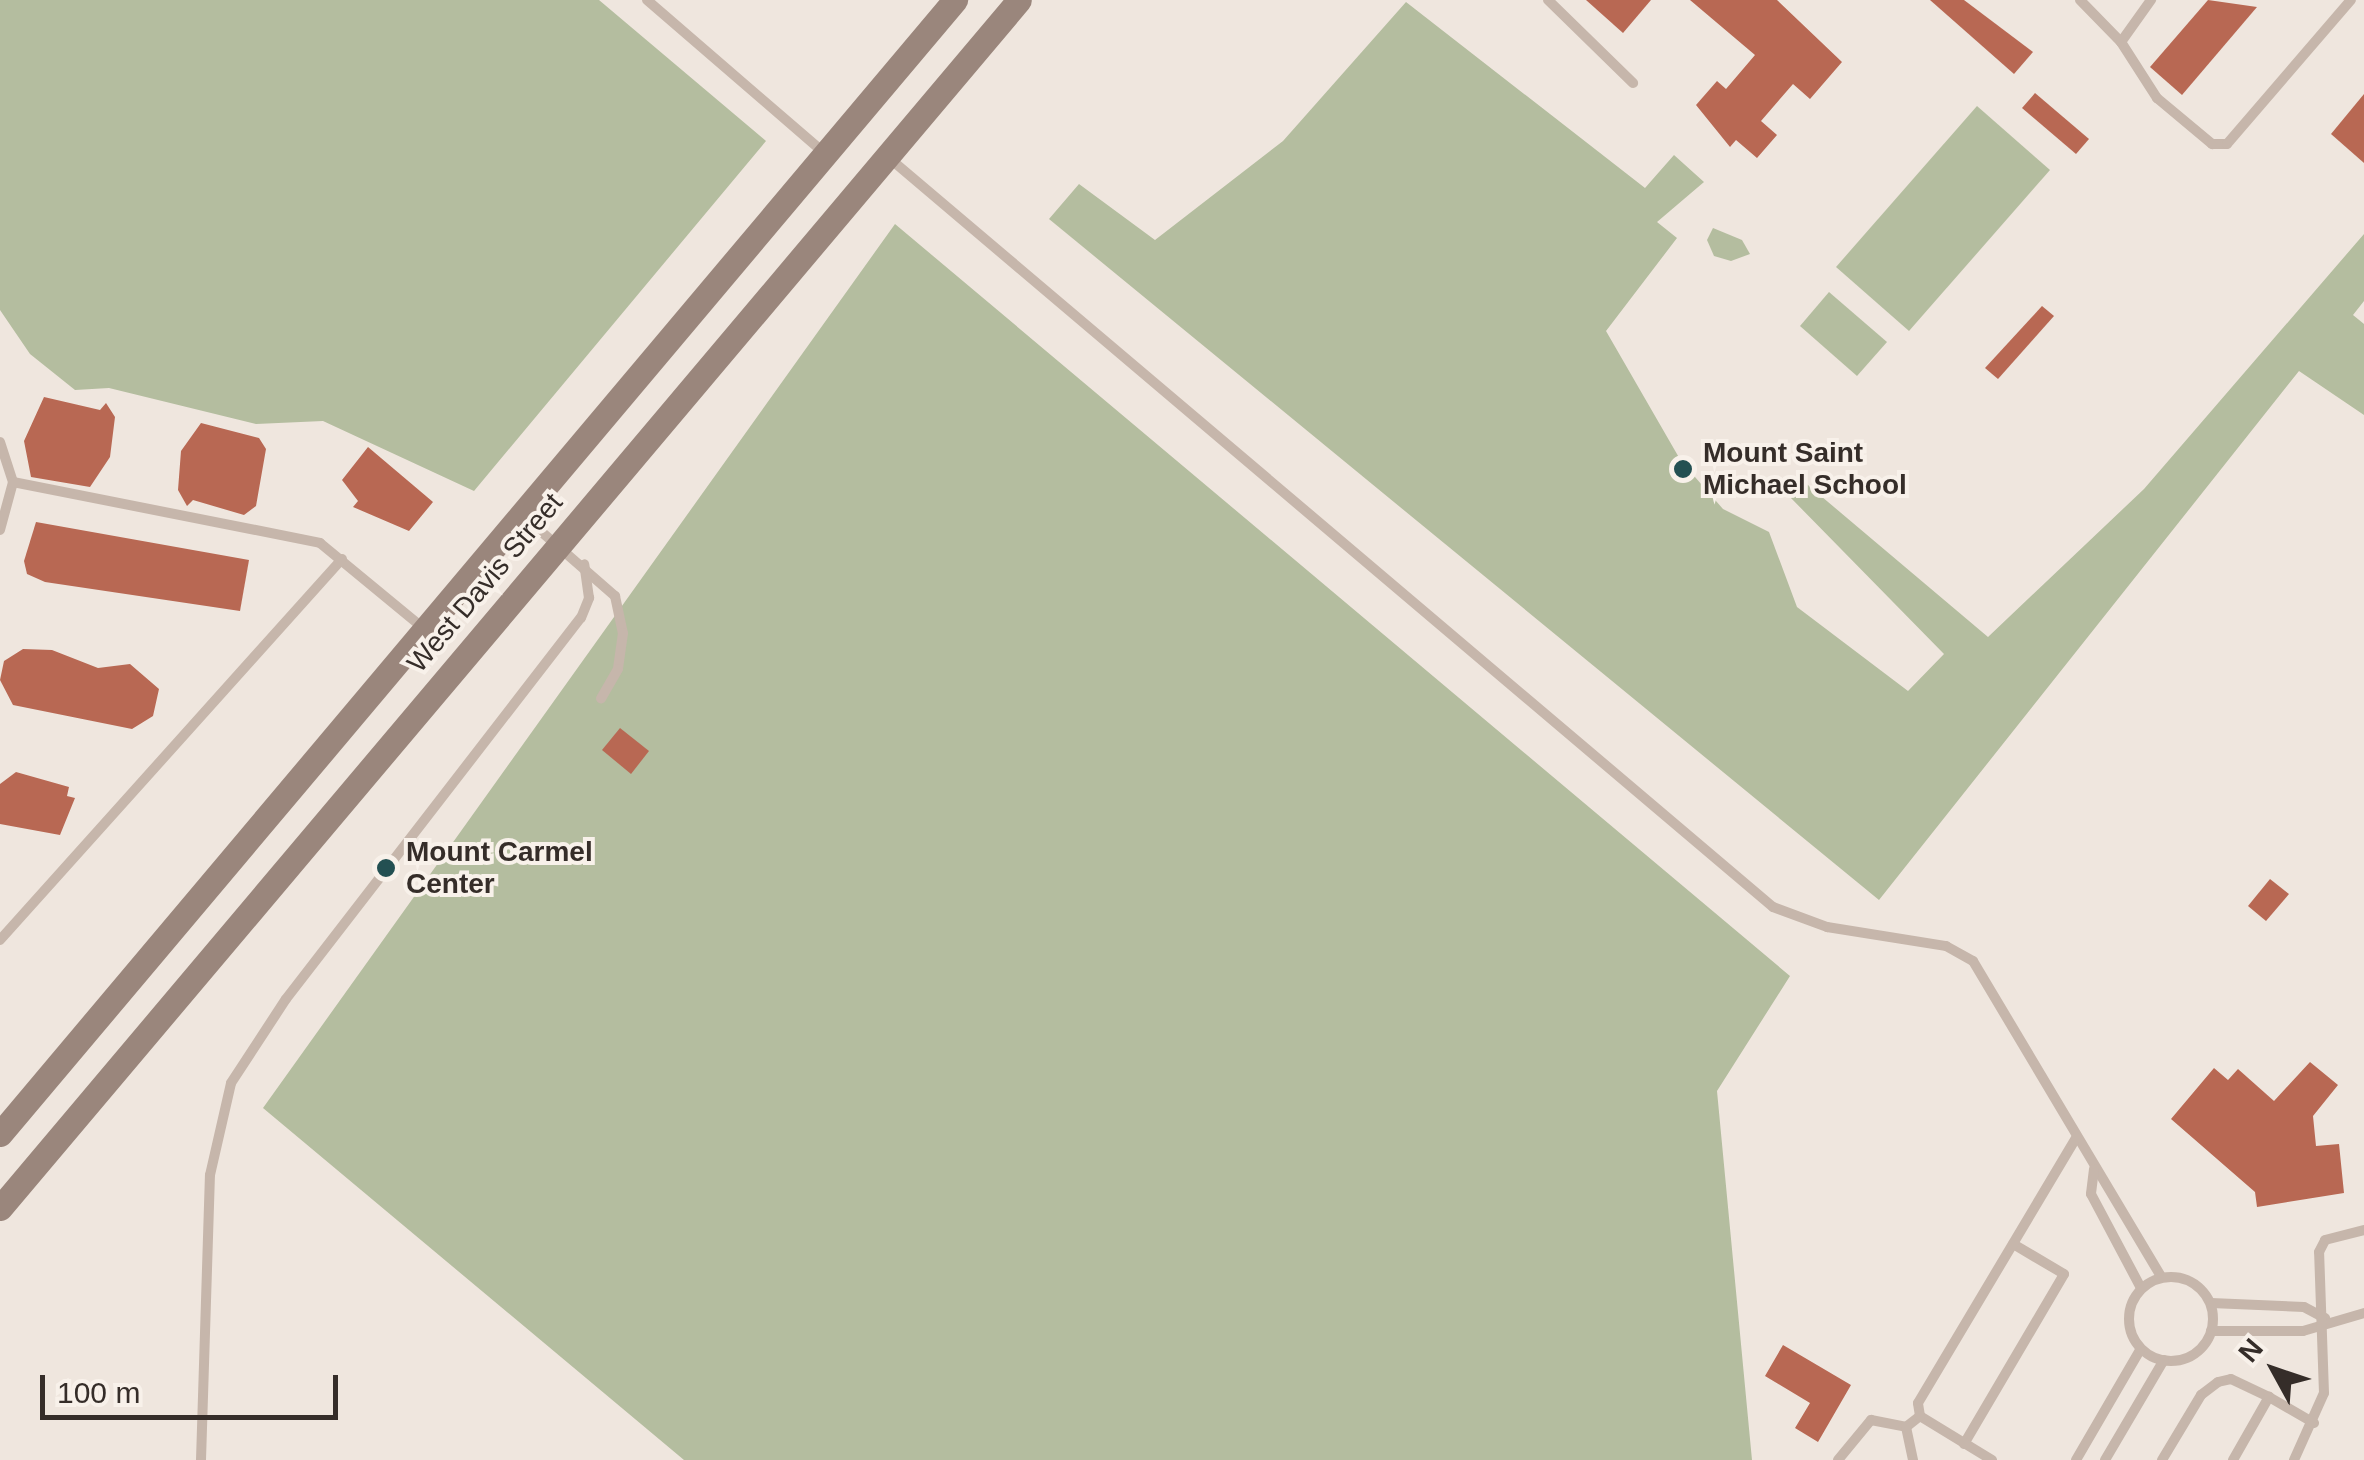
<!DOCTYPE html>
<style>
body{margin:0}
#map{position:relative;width:2364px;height:1460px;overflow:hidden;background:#efe6de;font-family:Arial,sans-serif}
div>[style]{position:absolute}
.green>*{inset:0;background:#b4bd9f}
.building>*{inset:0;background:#b86853}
.lane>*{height:10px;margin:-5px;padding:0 5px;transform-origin:5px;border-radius:5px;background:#c6b6ab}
.lane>.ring{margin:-5px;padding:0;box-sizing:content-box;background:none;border:10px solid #c6b6ab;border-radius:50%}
.secondary>*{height:25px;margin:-12.5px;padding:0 12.5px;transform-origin:12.5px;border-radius:12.5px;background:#9a867c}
.dots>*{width:28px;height:28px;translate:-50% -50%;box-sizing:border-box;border:5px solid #f8f1ea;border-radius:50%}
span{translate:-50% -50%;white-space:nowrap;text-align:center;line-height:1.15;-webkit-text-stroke:8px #f8f1ea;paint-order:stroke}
.poi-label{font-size:28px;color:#352d29;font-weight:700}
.left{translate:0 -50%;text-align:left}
.street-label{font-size:28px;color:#352d29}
.north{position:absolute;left:2224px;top:1320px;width:100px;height:100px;-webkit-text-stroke:8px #f8f1ea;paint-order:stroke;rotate:310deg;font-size:28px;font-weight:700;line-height:40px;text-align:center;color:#352d29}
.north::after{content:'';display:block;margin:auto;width:35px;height:45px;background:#352d29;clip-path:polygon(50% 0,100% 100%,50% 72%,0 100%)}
.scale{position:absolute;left:40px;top:1375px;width:298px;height:45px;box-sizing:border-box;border:5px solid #352d29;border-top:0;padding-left:12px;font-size:30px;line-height:35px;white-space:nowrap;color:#352d29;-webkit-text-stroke:8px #f8f1ea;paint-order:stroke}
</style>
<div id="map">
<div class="green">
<div style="clip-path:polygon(0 0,599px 0,766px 141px,474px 491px,323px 421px,256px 424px,109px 388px,75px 390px,30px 354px,0 310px)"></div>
<div style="clip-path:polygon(1406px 2px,1645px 188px,1674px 155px,1704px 182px,1657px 222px,1677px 238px,1606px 331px,1681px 461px,1723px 509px,1769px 532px,1797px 607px,1908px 691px,1944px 654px,1789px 496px,1802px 480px,1988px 637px,2144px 489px,2364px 234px,2364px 301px,2353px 315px,2364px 324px,2364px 415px,2299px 371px,1879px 900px,1049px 219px,1079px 184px,1155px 240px,1283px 141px)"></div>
<div style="clip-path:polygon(1977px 106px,2050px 170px,1909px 331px,1836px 267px)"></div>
<div style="clip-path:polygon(895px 224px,1790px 976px,1717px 1091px,1752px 1460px,684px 1460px,263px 1108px)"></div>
<div style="clip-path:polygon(1713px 228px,1742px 240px,1750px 254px,1731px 261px,1714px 256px,1707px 240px)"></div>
<div style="clip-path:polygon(1829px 292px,1887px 342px,1857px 376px,1800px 326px)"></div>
</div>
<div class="building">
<div style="clip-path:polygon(1586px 0,1651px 0,1623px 33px)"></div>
<div style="clip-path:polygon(1690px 0,1777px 0,1842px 62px,1810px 99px,1793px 84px,1761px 121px,1777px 135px,1757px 158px,1736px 140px,1730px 147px,1696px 105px,1717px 81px,1726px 89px,1755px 55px)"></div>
<div style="clip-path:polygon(1930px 0,1964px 0,2033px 52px,2014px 74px)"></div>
<div style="clip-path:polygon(2208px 0,2257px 7px,2182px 95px,2150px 67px)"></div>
<div style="clip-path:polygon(2035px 93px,2089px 139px,2076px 154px,2022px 108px)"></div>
<div style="clip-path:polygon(2364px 94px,2364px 163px,2331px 134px)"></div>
<div style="clip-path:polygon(2042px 306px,2054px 316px,1998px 379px,1985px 368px)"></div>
<div style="clip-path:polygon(44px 397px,100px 410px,106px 403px,115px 417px,110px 457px,90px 487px,31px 477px,24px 441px)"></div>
<div style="clip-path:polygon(201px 423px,259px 438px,266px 449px,256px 506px,244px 515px,193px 500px,187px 506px,178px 490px,181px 451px)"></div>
<div style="clip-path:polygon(368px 447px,433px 502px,409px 531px,353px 507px,358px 501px,342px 480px)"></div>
<div style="clip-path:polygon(36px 522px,249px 560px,240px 611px,45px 582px,27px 574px,24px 561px)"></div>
<div style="clip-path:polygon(23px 649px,52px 650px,98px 668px,130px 664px,159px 689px,153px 716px,132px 729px,13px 705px,0 680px,4px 661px)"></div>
<div style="clip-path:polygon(620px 728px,649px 751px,631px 774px,602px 750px)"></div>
<div style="clip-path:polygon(16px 772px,69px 787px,67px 796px,75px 798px,60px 835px,0 824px,0 784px)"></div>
<div style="clip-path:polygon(2270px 879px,2289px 894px,2266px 921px,2248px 906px)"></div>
<div style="clip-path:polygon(2310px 1062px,2338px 1085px,2313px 1116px,2316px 1146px,2339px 1144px,2344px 1193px,2257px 1207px,2255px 1192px,2171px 1119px,2214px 1068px,2228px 1080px,2238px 1069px,2274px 1101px)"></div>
<div style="clip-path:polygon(1783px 1345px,1851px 1385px,1818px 1442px,1795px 1428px,1810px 1403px,1765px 1376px)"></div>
</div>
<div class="lane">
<div style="left:647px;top:0;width:234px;rotate:40.8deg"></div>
<div style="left:1548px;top:0;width:119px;rotate:44.3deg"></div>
<div style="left:2080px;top:0;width:59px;rotate:45.7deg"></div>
<div style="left:2121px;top:42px;width:67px;rotate:57.3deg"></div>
<div style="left:2157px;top:98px;width:72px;rotate:39.9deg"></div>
<div style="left:2212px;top:144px;width:15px"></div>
<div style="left:2227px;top:144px;width:190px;rotate:-49.3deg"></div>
<div style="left:2121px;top:42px;width:52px;rotate:-54.5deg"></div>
<div style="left:888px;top:157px;width:1160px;rotate:40.28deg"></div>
<div style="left:1773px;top:907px;width:58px;rotate:20.3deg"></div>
<div style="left:1827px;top:927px;width:121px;rotate:9.1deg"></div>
<div style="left:1946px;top:946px;width:31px;rotate:29deg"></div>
<div style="left:1973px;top:961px;width:367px;rotate:59.2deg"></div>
<div style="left:0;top:442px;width:42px;rotate:72deg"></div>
<div style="left:521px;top:514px;width:125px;rotate:41.1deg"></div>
<div style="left:615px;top:596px;width:38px;rotate:78deg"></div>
<div style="left:623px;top:633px;width:36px;rotate:98deg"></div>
<div style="left:618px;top:669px;width:34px;rotate:120deg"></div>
<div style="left:0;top:530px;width:50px;rotate:-74.8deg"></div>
<div style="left:13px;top:482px;width:313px;rotate:11.2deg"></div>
<div style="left:320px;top:543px;width:134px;rotate:39.5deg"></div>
<div style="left:0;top:940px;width:512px;rotate:-48.09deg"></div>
<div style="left:2094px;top:1169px;width:25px;rotate:97deg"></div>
<div style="left:2091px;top:1194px;width:106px;rotate:62deg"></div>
<div class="ring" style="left:2129px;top:1277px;width:74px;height:74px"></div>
<div style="left:2211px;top:1303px;width:93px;rotate:2.5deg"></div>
<div style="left:2304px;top:1307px;width:24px;rotate:28deg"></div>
<div style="left:2211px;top:1331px;width:92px"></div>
<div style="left:2303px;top:1331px;width:64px;rotate:-16.4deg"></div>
<div style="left:1906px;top:1427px;width:34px;rotate:78deg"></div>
<div style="left:1964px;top:1444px;width:197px;rotate:-59.5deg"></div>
<div style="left:2064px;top:1274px;width:59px;rotate:-149.5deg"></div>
<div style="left:201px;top:1460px;width:285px;rotate:-88.2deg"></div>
<div style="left:210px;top:1175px;width:94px;rotate:-77.1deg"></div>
<div style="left:231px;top:1083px;width:100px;rotate:-56.8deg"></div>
<div style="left:286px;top:999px;width:482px;rotate:-52.3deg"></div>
<div style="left:581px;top:618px;width:22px;rotate:-68deg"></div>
<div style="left:589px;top:598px;width:34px;rotate:-98deg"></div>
<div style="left:1838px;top:1460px;width:52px;rotate:-50.5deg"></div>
<div style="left:1871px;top:1420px;width:36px;rotate:11deg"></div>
<div style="left:1906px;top:1427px;width:18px;rotate:-38deg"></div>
<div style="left:1992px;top:1460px;width:84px;rotate:-148.6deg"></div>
<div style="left:1920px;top:1416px;width:13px;rotate:-99deg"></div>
<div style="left:1918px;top:1403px;width:309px;rotate:-59.2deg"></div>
<div style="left:2076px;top:1460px;width:127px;rotate:-59.8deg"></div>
<div style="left:2105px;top:1460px;width:116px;rotate:-59.5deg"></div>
<div style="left:2162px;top:1460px;width:76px;rotate:-59deg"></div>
<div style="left:2201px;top:1395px;width:21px;rotate:-37deg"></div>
<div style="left:2218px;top:1382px;width:13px;rotate:-13deg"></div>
<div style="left:2231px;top:1379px;width:42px;rotate:25.3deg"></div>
<div style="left:2233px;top:1460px;width:73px;rotate:-60.3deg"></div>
<div style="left:2269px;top:1397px;width:52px;rotate:30deg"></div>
<div style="left:2294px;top:1460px;width:73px;rotate:-65.9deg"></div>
<div style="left:2324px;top:1393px;width:141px;rotate:-92deg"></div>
<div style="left:2319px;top:1252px;width:13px;rotate:-63deg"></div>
<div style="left:2325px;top:1240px;width:40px;rotate:-14.4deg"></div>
</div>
<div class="secondary">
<div style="left:0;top:1134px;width:1483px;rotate:-49.9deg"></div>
<div style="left:0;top:1208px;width:1580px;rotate:-49.85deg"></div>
</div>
<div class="dots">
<div style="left:1683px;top:469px;background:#235052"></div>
<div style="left:386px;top:868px;background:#235052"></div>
</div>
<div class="poi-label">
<span class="left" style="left:1703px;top:469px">Mount Saint<br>Michael School</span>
<span class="left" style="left:406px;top:868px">Mount Carmel<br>Center</span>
</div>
<div class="street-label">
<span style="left:485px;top:583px;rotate:-50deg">West Davis Street</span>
</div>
<div class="north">N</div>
<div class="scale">100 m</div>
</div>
